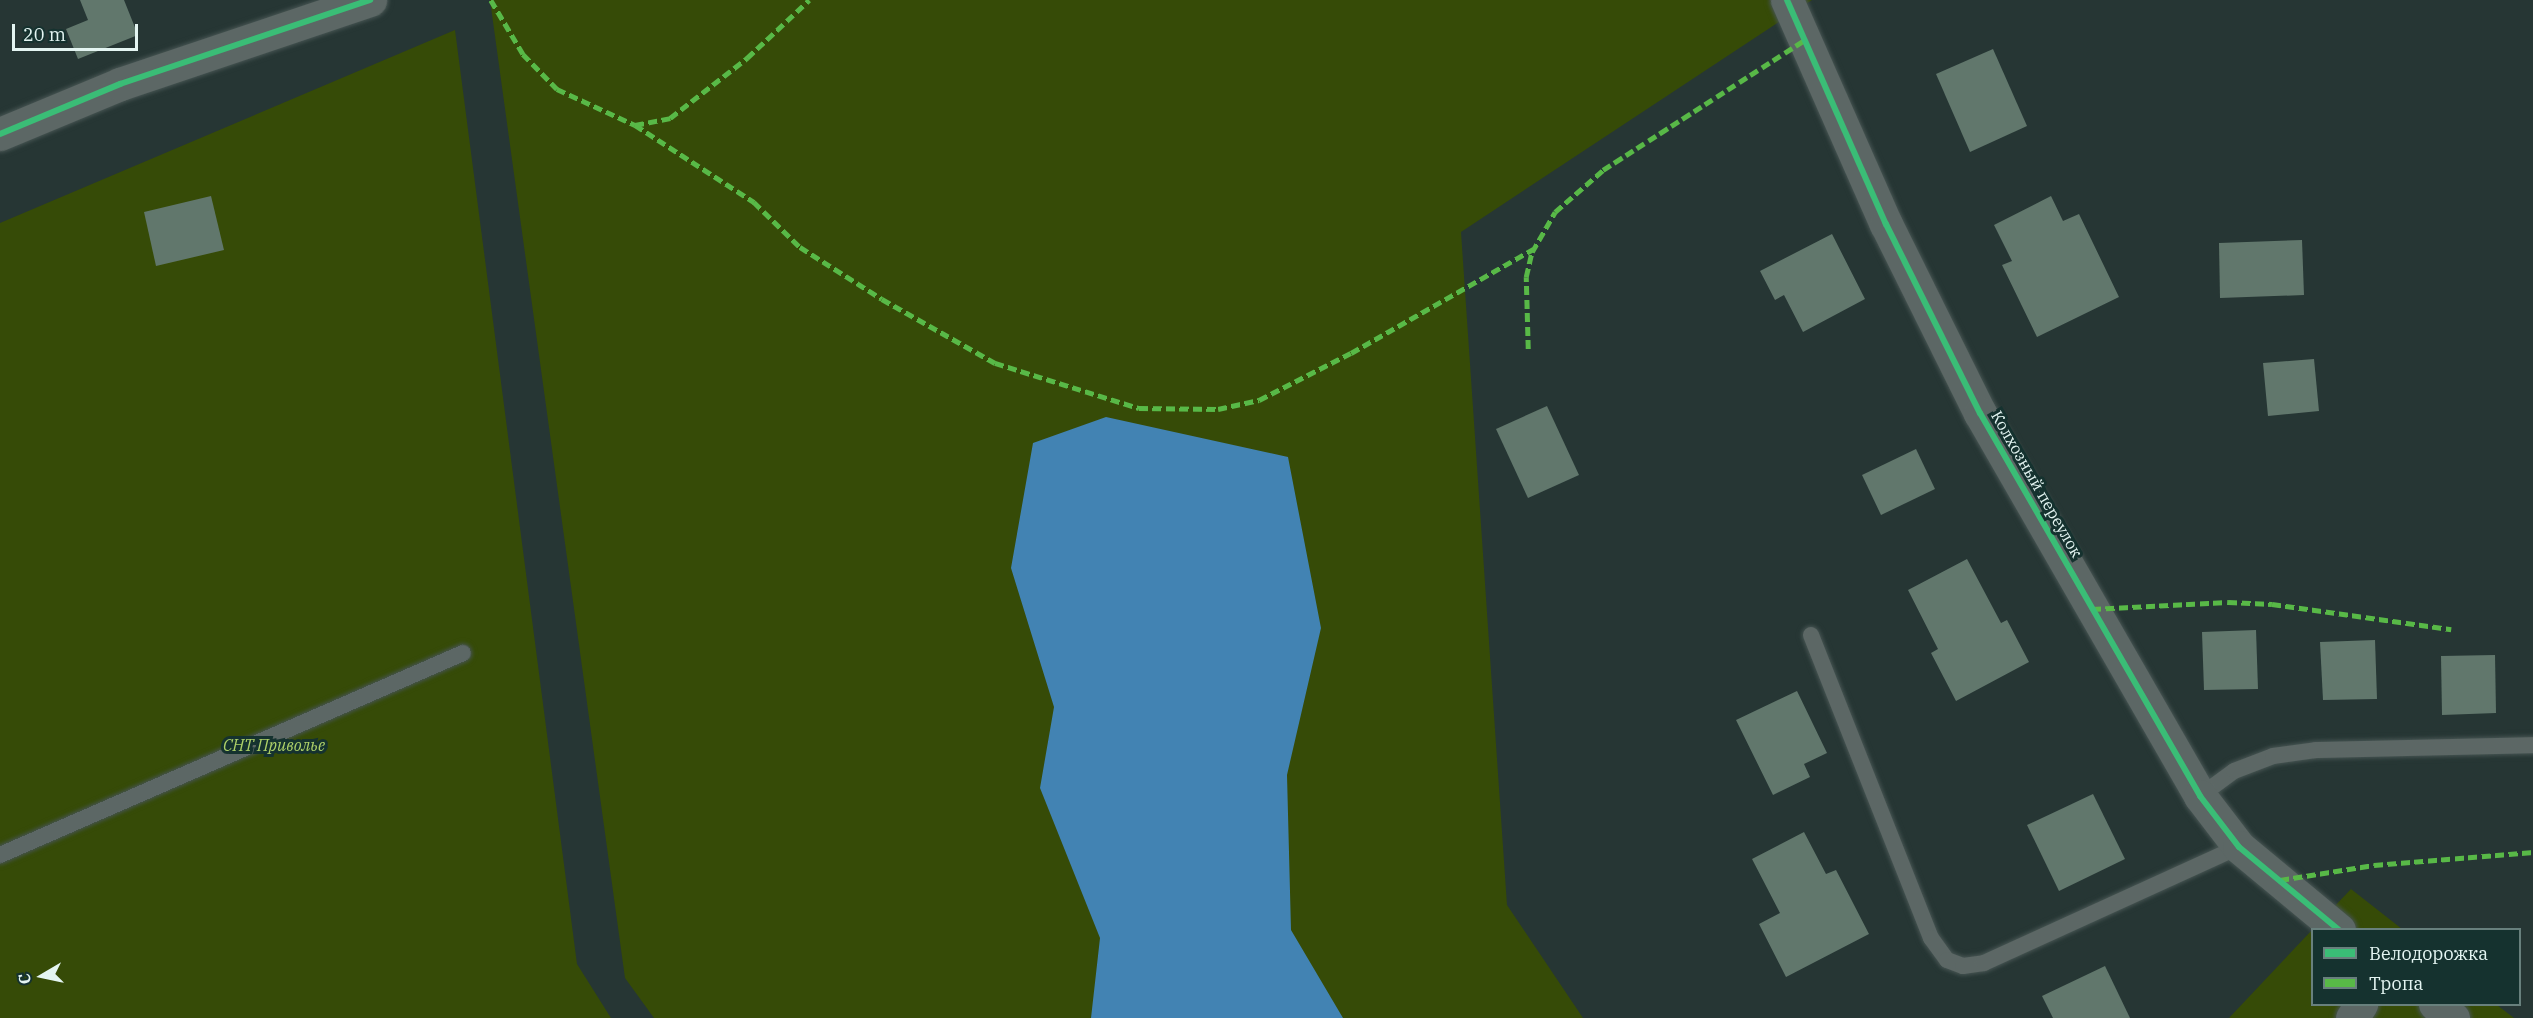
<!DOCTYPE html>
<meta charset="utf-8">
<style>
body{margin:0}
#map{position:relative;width:2533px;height:1018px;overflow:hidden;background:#263634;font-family:"IBM Plex Serif",serif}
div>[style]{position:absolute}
.green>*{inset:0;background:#364b07}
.water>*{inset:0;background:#4283b3}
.building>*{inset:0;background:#61776c}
.roads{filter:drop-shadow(0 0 2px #465452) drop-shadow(0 0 2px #465452)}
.lane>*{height:16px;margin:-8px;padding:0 8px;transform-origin:8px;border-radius:8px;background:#5c6765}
.street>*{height:33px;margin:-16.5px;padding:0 16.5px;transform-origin:16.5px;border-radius:16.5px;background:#5c6765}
.quiet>*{height:4.5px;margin-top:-2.25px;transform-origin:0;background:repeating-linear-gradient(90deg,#58b947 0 9px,transparent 0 13.5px)}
.cycleway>*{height:6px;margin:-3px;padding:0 3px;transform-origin:3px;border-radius:3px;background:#3abd76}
span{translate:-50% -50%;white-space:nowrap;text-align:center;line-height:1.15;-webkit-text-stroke:6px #15322f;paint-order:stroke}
.street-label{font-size:16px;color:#e4f5f2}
.park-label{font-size:16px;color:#add068;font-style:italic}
.legend{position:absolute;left:2311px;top:928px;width:210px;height:78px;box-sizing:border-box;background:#15322f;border:2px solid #68807d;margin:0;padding:8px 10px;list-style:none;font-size:18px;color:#e4f5f2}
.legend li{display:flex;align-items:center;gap:12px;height:30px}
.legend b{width:30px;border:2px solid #68807d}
.north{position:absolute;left:12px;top:946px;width:60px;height:60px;-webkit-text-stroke:4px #15322f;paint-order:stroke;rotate:261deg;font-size:16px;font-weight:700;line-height:24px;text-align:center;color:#e4f5f2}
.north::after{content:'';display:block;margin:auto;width:21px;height:27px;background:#e4f5f2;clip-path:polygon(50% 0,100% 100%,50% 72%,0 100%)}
.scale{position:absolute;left:12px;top:24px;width:126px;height:27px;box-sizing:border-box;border:3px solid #e4f5f2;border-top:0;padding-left:8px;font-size:18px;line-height:21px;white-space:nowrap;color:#e4f5f2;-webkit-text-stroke:4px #15322f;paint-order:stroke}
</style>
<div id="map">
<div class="green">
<div style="clip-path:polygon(490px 0,1812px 0,1461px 232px,1507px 905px,1583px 1018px,654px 1018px,625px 978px)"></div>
<div style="clip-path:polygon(455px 30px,577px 964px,611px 1018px,0 1018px,0 223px)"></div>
<div style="clip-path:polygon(2351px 889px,2402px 929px,2313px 929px)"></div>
<div style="clip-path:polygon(2312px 930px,2312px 1004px,2497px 1005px,2514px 1018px,2229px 1018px)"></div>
</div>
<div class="water">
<div style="clip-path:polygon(1106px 417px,1288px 457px,1321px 628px,1287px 775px,1291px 930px,1343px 1018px,1091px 1018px,1100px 938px,1040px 788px,1054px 707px,1011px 568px,1033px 443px)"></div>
</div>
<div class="building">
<div style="clip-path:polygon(80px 0,124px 0,138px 35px,78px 59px,66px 29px,88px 20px)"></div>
<div style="clip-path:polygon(1993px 49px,2027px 126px,1970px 152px,1936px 74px)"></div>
<div style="clip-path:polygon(211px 196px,224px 250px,156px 266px,144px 212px)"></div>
<div style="clip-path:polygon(2051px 196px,2063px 221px,2079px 214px,2119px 297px,2037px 337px,2002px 265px,2012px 261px,1994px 225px)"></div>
<div style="clip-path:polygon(1832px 234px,1865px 299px,1803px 332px,1784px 295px,1775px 300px,1760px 271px)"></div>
<div style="clip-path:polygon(2302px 240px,2304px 295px,2220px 298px,2219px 243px)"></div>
<div style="clip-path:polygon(2314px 359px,2319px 411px,2268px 416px,2263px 363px)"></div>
<div style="clip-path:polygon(1547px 406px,1579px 475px,1528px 498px,1496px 429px)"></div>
<div style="clip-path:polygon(1916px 449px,1935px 489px,1881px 515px,1862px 475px)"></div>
<div style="clip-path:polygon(1967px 559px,2001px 623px,2007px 620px,2029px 662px,1956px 701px,1931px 653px,1938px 649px,1908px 590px)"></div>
<div style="clip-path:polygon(2256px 630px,2258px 689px,2204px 690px,2202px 632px)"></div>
<div style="clip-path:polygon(2375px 640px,2377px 699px,2323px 700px,2320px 642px)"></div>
<div style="clip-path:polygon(2495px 655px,2496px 713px,2442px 715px,2441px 656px)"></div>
<div style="clip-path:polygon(1797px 691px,1827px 753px,1804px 764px,1810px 777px,1773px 795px,1736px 720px)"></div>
<div style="clip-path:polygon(2093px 794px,2125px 859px,2059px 891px,2027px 825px)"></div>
<div style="clip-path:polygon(1804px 832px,1826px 874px,1836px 870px,1869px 934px,1786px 977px,1759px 924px,1780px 913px,1752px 859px)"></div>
<div style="clip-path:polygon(2105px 966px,2130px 1018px,2053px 1018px,2042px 996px)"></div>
</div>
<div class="roads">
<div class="lane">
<div style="left:1811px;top:635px;width:326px;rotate:68.4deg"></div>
<div style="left:1931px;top:938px;width:27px;rotate:54deg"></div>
<div style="left:1947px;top:960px;width:17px;rotate:21deg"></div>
<div style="left:1963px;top:966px;width:21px;rotate:-8deg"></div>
<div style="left:1984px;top:963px;width:280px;rotate:-24.5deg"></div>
<div style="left:2200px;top:796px;width:42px;rotate:-36.3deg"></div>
<div style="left:2234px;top:771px;width:42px;rotate:-21deg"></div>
<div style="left:2273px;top:756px;width:43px;rotate:-7.9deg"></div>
<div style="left:2316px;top:750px;width:217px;rotate:-1.3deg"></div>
<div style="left:0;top:855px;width:505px;rotate:-23.57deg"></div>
</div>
<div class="street">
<div style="left:1787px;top:0;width:245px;rotate:66.2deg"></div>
<div style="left:1886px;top:224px;width:211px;rotate:63.6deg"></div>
<div style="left:1980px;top:413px;width:442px;rotate:60.1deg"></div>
<div style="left:2200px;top:796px;width:64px;rotate:52.6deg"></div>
<div style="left:2239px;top:847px;width:130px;rotate:39.7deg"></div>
<div style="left:0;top:134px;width:130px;rotate:-22.6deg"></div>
<div style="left:120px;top:84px;width:264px;rotate:-18.6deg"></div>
<div style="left:2435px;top:1004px;width:23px;rotate:38deg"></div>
<div style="left:2352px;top:1018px;width:17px;rotate:-57deg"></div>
</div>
</div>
<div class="quiet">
<div style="left:491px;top:0;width:63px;rotate:59.3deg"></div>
<div style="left:523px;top:54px;width:49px;rotate:45.8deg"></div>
<div style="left:557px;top:89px;width:86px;rotate:24.8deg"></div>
<div style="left:635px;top:125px;width:142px;rotate:32.9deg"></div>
<div style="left:754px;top:202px;width:64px;rotate:44.4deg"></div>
<div style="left:800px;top:247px;width:97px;rotate:32.4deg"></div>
<div style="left:882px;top:299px;width:130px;rotate:29.5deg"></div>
<div style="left:995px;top:363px;width:151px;rotate:17.4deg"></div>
<div style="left:1139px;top:408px;width:79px;rotate:0.7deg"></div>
<div style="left:1218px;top:409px;width:42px;rotate:-12.4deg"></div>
<div style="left:1259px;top:400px;width:103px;rotate:-27.1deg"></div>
<div style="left:1351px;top:353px;width:210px;rotate:-29.7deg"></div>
<div style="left:635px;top:125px;width:36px;rotate:-11deg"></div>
<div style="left:670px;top:118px;width:98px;rotate:-37.9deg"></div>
<div style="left:747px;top:58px;width:85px;rotate:-43.1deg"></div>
<div style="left:1528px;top:349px;width:72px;rotate:-91.6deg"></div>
<div style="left:1526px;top:277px;width:26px;rotate:-77deg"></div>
<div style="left:1532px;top:252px;width:46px;rotate:-60.1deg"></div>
<div style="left:1555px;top:212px;width:64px;rotate:-41.2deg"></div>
<div style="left:1603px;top:170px;width:240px;rotate:-32.8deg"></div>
<div style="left:2092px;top:609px;width:136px;rotate:-2.9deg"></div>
<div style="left:2228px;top:602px;width:44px;rotate:2.6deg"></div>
<div style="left:2272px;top:604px;width:181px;rotate:8deg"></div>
<div style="left:2280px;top:880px;width:95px;rotate:-9.1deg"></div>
<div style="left:2374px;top:865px;width:160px;rotate:-4.7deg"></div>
</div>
<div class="cycleway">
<div style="left:1787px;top:0;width:245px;rotate:66.2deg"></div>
<div style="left:1886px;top:224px;width:211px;rotate:63.6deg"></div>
<div style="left:1980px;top:413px;width:442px;rotate:60.1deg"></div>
<div style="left:2200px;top:796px;width:64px;rotate:52.6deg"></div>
<div style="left:2239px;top:847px;width:130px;rotate:39.7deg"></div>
<div style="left:0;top:134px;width:130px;rotate:-22.6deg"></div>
<div style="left:120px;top:84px;width:264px;rotate:-18.6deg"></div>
</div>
<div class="street-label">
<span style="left:2037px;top:484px;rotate:60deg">Колхозный переулок</span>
</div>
<div class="park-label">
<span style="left:274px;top:745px">СНТ Приволье</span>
</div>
<ul class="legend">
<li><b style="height:8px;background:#3abd76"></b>Велодорожка</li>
<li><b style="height:8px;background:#58b947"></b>Тропа</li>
</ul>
<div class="north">С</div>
<div class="scale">20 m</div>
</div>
